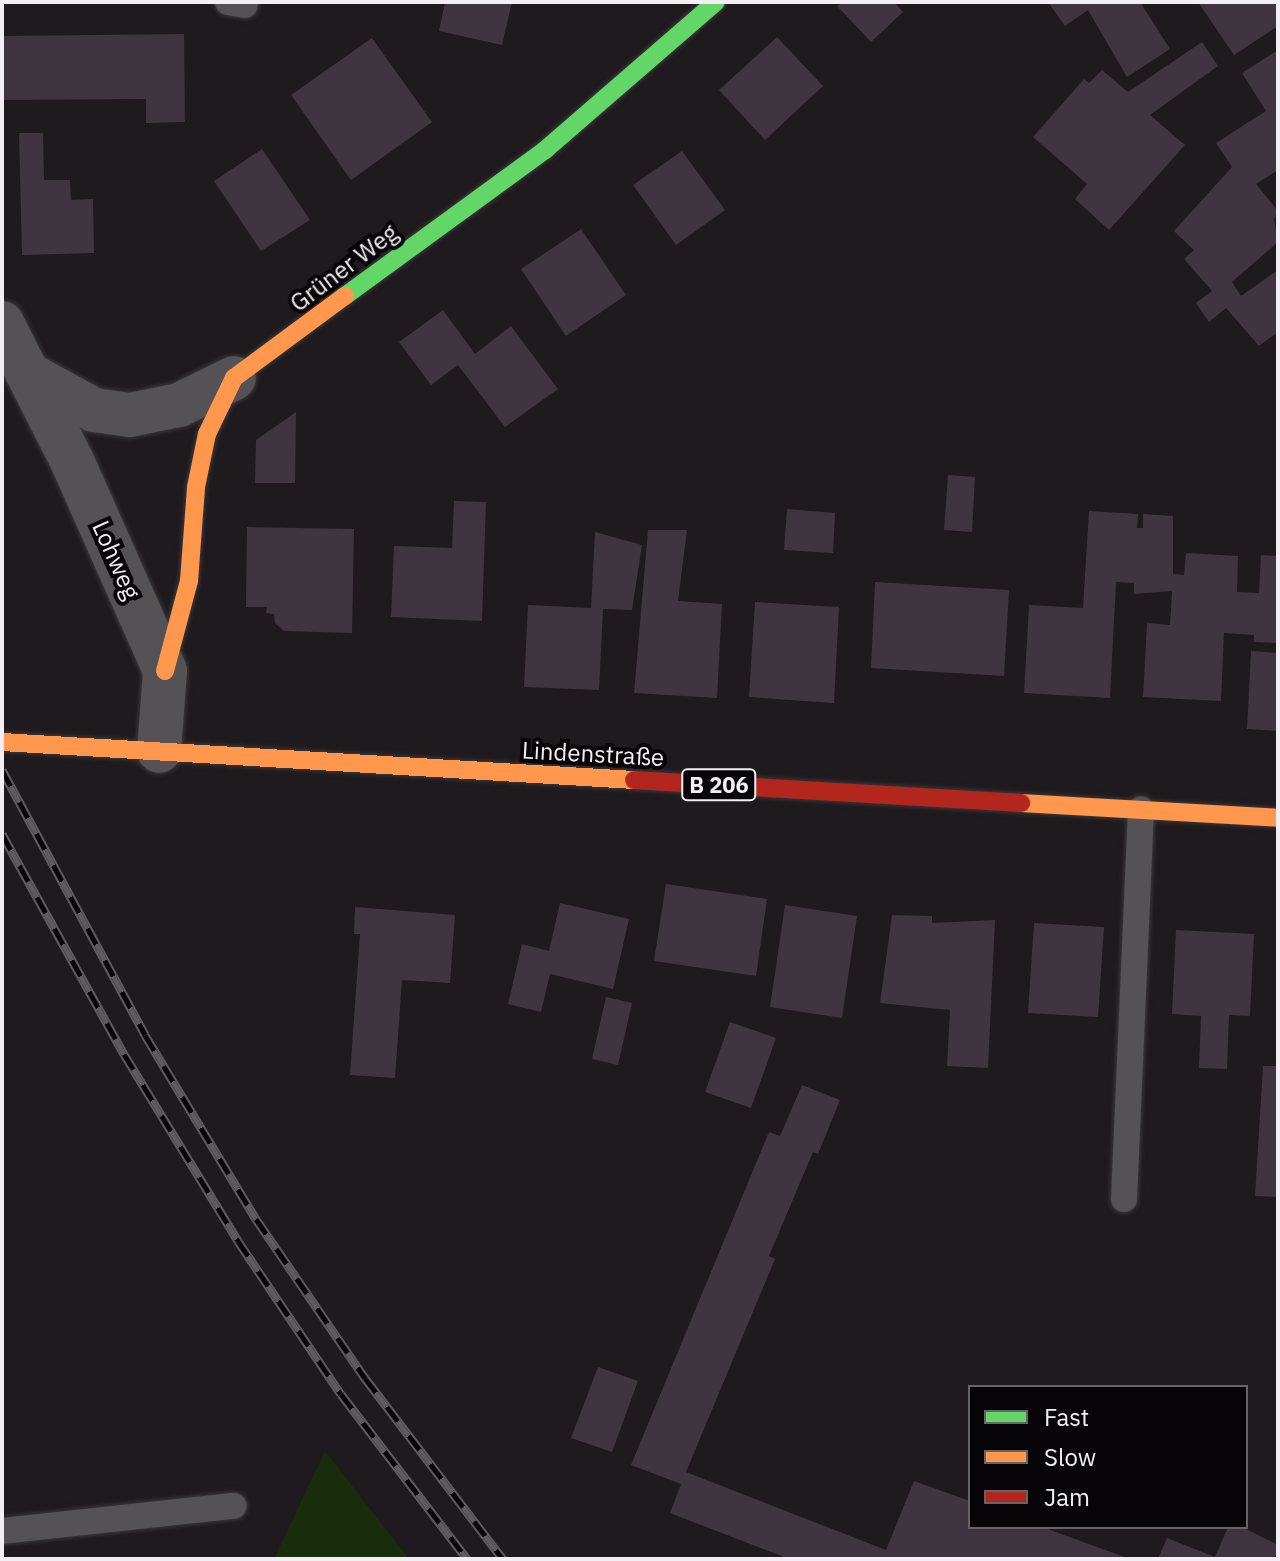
<!DOCTYPE html>
<meta charset="utf-8">
<style>
body{margin:0}
#map{position:relative;width:1280px;height:1561px;overflow:hidden;background:#1f1a1e;font-family:"IBM Plex Sans",sans-serif}
div>[style]{position:absolute}
.green>*{inset:0;background:#192d0d}
.building>*{inset:0;background:#3f353f}
.roads{filter:drop-shadow(0 0 2px #3a373a) drop-shadow(0 0 2px #3a373a)}
.lane>*{height:26px;margin:-13px;padding:0 13px;transform-origin:13px;border-radius:13px;background:#545254}
.street>*{height:44px;margin:-22px;padding:0 22px;transform-origin:22px;border-radius:22px;background:#545254}
.fast>*{height:18px;margin:-9px;padding:0 9px;transform-origin:9px;border-radius:9px;background:#63d668}
.slow>*{height:18px;margin:-9px;padding:0 9px;transform-origin:9px;border-radius:9px;background:#ff974d}
.jam>*{height:18px;margin:-9px;padding:0 9px;transform-origin:9px;border-radius:9px;background:#b3261e}
.rail>*{height:9px;margin-top:-4.5px;transform-origin:0;background:repeating-linear-gradient(90deg,#080508 0 18px,#5e5a5d 0 36px);box-sizing:border-box;border-block:2px solid #5e5a5d}
span{translate:-50% -50%;white-space:nowrap;text-align:center;line-height:1.15;-webkit-text-stroke:8px #080508;paint-order:stroke}
.shield-label span{padding:2px 6px;background:#080508;border:2px solid;border-radius:6px;-webkit-text-stroke-width:0}
.shield-label{font-size:22px;color:#f3eef3;font-weight:700}
.street-label{font-size:24px;color:#f3eef3}
.frame{position:absolute;inset:0;border:4px solid #f3eef3;pointer-events:none}
.legend{position:absolute;left:968px;top:1385px;width:280px;height:144px;box-sizing:border-box;background:#080508;border:2px solid #666266;margin:0;padding:10px 14px;list-style:none;font-size:24px;color:#f3eef3}
.legend li{display:flex;align-items:center;gap:16px;height:40px}
.legend b{width:40px;border:2px solid #666266}
</style>
<div id="map">
<div class="green">
<div style="clip-path:polygon(325px 1451px,409px 1559px,274px 1559px)"></div>
</div>
<div class="building">
<div style="clip-path:polygon(445px 2px,512px 2px,502px 45px,439px 31px)"></div>
<div style="clip-path:polygon(842px 2px,894px 2px,903px 12px,871px 42px,837px 6px)"></div>
<div style="clip-path:polygon(1048px 2px,1140px 2px,1170px 49px,1127px 77px,1088px 10px,1065px 26px)"></div>
<div style="clip-path:polygon(1198px 2px,1278px 2px,1278px 26px,1234px 55px)"></div>
<div style="clip-path:polygon(184px 34px,185px 122px,146px 123px,146px 99px,2px 100px,2px 36px)"></div>
<div style="clip-path:polygon(777px 37px,823px 86px,765px 140px,719px 90px)"></div>
<div style="clip-path:polygon(372px 38px,432px 122px,351px 180px,291px 95px)"></div>
<div style="clip-path:polygon(1202px 42px,1218px 66px,1150px 115px,1185px 145px,1109px 230px,1075px 199px,1087px 184px,1033px 137px,1084px 79px,1089px 83px,1102px 70px,1128px 92px)"></div>
<div style="clip-path:polygon(1278px 50px,1278px 170px,1256px 184px,1278px 211px,1274px 219px,1278px 242px,1232px 282px,1241px 296px,1278px 270px,1278px 332px,1259px 346px,1226px 308px,1209px 322px,1196px 303px,1212px 291px,1184px 259px,1194px 250px,1174px 231px,1232px 167px,1216px 143px,1266px 111px,1242px 73px)"></div>
<div style="clip-path:polygon(19px 133px,43px 133px,44px 180px,70px 180px,71px 200px,93px 199px,94px 253px,22px 255px)"></div>
<div style="clip-path:polygon(262px 149px,310px 220px,261px 251px,214px 181px)"></div>
<div style="clip-path:polygon(682px 151px,725px 210px,676px 245px,633px 185px)"></div>
<div style="clip-path:polygon(581px 229px,626px 295px,566px 336px,521px 269px)"></div>
<div style="clip-path:polygon(443px 310px,475px 354px,511px 326px,558px 389px,505px 427px,458px 365px,431px 385px,399px 342px)"></div>
<div style="clip-path:polygon(296px 412px,295px 483px,255px 483px,256px 440px)"></div>
<div style="clip-path:polygon(948px 475px,975px 477px,972px 532px,944px 530px)"></div>
<div style="clip-path:polygon(454px 501px,486px 502px,482px 621px,391px 617px,394px 546px,452px 548px)"></div>
<div style="clip-path:polygon(787px 509px,835px 513px,833px 553px,784px 550px)"></div>
<div style="clip-path:polygon(1089px 511px,1138px 514px,1137px 528px,1143px 528px,1143px 514px,1173px 516px,1173px 574px,1184px 575px,1186px 553px,1238px 556px,1237px 592px,1259px 593px,1261px 555px,1278px 556px,1278px 643px,1254px 642px,1254px 635px,1224px 633px,1221px 701px,1143px 697px,1147px 623px,1170px 625px,1172px 591px,1134px 594px,1134px 583px,1116px 582px,1110px 698px,1024px 693px,1029px 605px,1083px 608px)"></div>
<div style="clip-path:polygon(247px 527px,354px 529px,352px 633px,284px 631px,275px 623px,274px 614px,266px 613px,267px 607px,246px 607px)"></div>
<div style="clip-path:polygon(648px 530px,687px 530px,678px 601px,722px 604px,717px 698px,634px 693px)"></div>
<div style="clip-path:polygon(595px 532px,642px 545px,632px 610px,603px 609px,599px 690px,524px 687px,528px 605px,591px 608px)"></div>
<div style="clip-path:polygon(875px 582px,1009px 590px,1004px 676px,871px 668px)"></div>
<div style="clip-path:polygon(755px 602px,839px 607px,834px 703px,749px 697px)"></div>
<div style="clip-path:polygon(1251px 651px,1278px 653px,1278px 731px,1247px 729px)"></div>
<div style="clip-path:polygon(666px 884px,767px 899px,756px 976px,654px 961px)"></div>
<div style="clip-path:polygon(560px 903px,629px 919px,613px 989px,550px 974px,541px 1012px,508px 1004px,522px 944px,549px 951px)"></div>
<div style="clip-path:polygon(785px 905px,857px 916px,842px 1018px,770px 1007px)"></div>
<div style="clip-path:polygon(355px 907px,455px 915px,450px 983px,402px 980px,395px 1078px,350px 1075px,360px 934px,354px 934px)"></div>
<div style="clip-path:polygon(892px 915px,932px 916px,932px 923px,995px 920px,988px 1068px,947px 1066px,950px 1010px,880px 1003px)"></div>
<div style="clip-path:polygon(1034px 923px,1104px 927px,1098px 1017px,1028px 1013px)"></div>
<div style="clip-path:polygon(1176px 930px,1254px 934px,1250px 1016px,1229px 1015px,1227px 1069px,1199px 1068px,1201px 1016px,1172px 1014px)"></div>
<div style="clip-path:polygon(606px 997px,632px 1003px,618px 1065px,592px 1059px)"></div>
<div style="clip-path:polygon(730px 1022px,776px 1038px,751px 1108px,705px 1092px)"></div>
<div style="clip-path:polygon(1263px 1066px,1278px 1066px,1278px 1197px,1255px 1196px)"></div>
<div style="clip-path:polygon(802px 1085px,840px 1100px,818px 1154px,813px 1152px,769px 1256px,775px 1259px,686px 1472px,886px 1550px,914px 1481px,970px 1501px,970px 1527px,1042px 1527px,1130px 1559px,789px 1559px,670px 1513px,681px 1484px,631px 1465px,769px 1132px,780px 1136px)"></div>
<div style="clip-path:polygon(598px 1367px,638px 1381px,612px 1452px,571px 1438px)"></div>
<div style="clip-path:polygon(1228px 1527px,1242px 1527px,1278px 1545px,1278px 1559px,1158px 1559px,1167px 1538px,1215px 1557px)"></div>
</div>
<div class="roads">
<div class="lane">
<div style="left:228px;top:2px;width:17px;rotate:10deg"></div>
<div style="left:1124px;top:1199px;width:390px;rotate:-87.5deg"></div>
<div style="left:2px;top:1531px;width:233px;rotate:-6.2deg"></div>
</div>
<div class="street">
<div style="left:2px;top:323px;width:157px;rotate:63.1deg"></div>
<div style="left:73px;top:463px;width:227px;rotate:66.1deg"></div>
<div style="left:165px;top:671px;width:80px;rotate:94.3deg"></div>
<div style="left:32px;top:376px;width:71px;rotate:28.7deg"></div>
<div style="left:94px;top:410px;width:36px;rotate:8deg"></div>
<div style="left:130px;top:415px;width:50px;rotate:-11.5deg"></div>
<div style="left:179px;top:405px;width:61px;rotate:-26.1deg"></div>
</div>
<div class="fast">
<div style="left:345px;top:296px;width:248px;rotate:-36.1deg"></div>
<div style="left:545px;top:150px;width:226px;rotate:-40.9deg"></div>
</div>
<div class="slow">
<div style="left:165px;top:671px;width:93px;rotate:-75.1deg"></div>
<div style="left:189px;top:581px;width:94px;rotate:-85.7deg"></div>
<div style="left:196px;top:487px;width:54px;rotate:-78.3deg"></div>
<div style="left:207px;top:434px;width:62px;rotate:-64.3deg"></div>
<div style="left:234px;top:378px;width:138px;rotate:-36.5deg"></div>
<div style="left:2px;top:742px;width:633px;rotate:3.44deg"></div>
<div style="left:1021px;top:803px;width:257px;rotate:3.3deg"></div>
</div>
<div class="jam">
<div style="left:634px;top:780px;width:388px;rotate:3.4deg"></div>
</div>
</div>
<div class="rail">
<div style="left:2px;top:770px;width:301px;rotate:61.6deg"></div>
<div style="left:145px;top:1035px;width:215px;rotate:58.9deg"></div>
<div style="left:256px;top:1219px;width:193px;rotate:55.6deg"></div>
<div style="left:365px;top:1378px;width:228px;rotate:52.7deg"></div>
<div style="left:2px;top:834px;width:252px;rotate:61deg"></div>
<div style="left:124px;top:1054px;width:219px;rotate:58.6deg"></div>
<div style="left:238px;top:1241px;width:184px;rotate:56.1deg"></div>
<div style="left:341px;top:1394px;width:208px;rotate:52.6deg"></div>
</div>
<div class="shield-label">
<span style="left:719px;top:785px">B 206</span>
</div>
<div class="street-label">
<span style="left:344px;top:268px;rotate:-37deg">Grüner Weg</span>
<span style="left:116px;top:560px;rotate:66deg">Lohweg</span>
<span style="left:593px;top:754px;rotate:3deg">Lindenstraße</span>
</div>
<div class="frame"></div>
<ul class="legend">
<li><b style="height:10px;background:#63d668"></b>Fast</li>
<li><b style="height:10px;background:#ff974d"></b>Slow</li>
<li><b style="height:10px;background:#b3261e"></b>Jam</li>
</ul>
</div>
